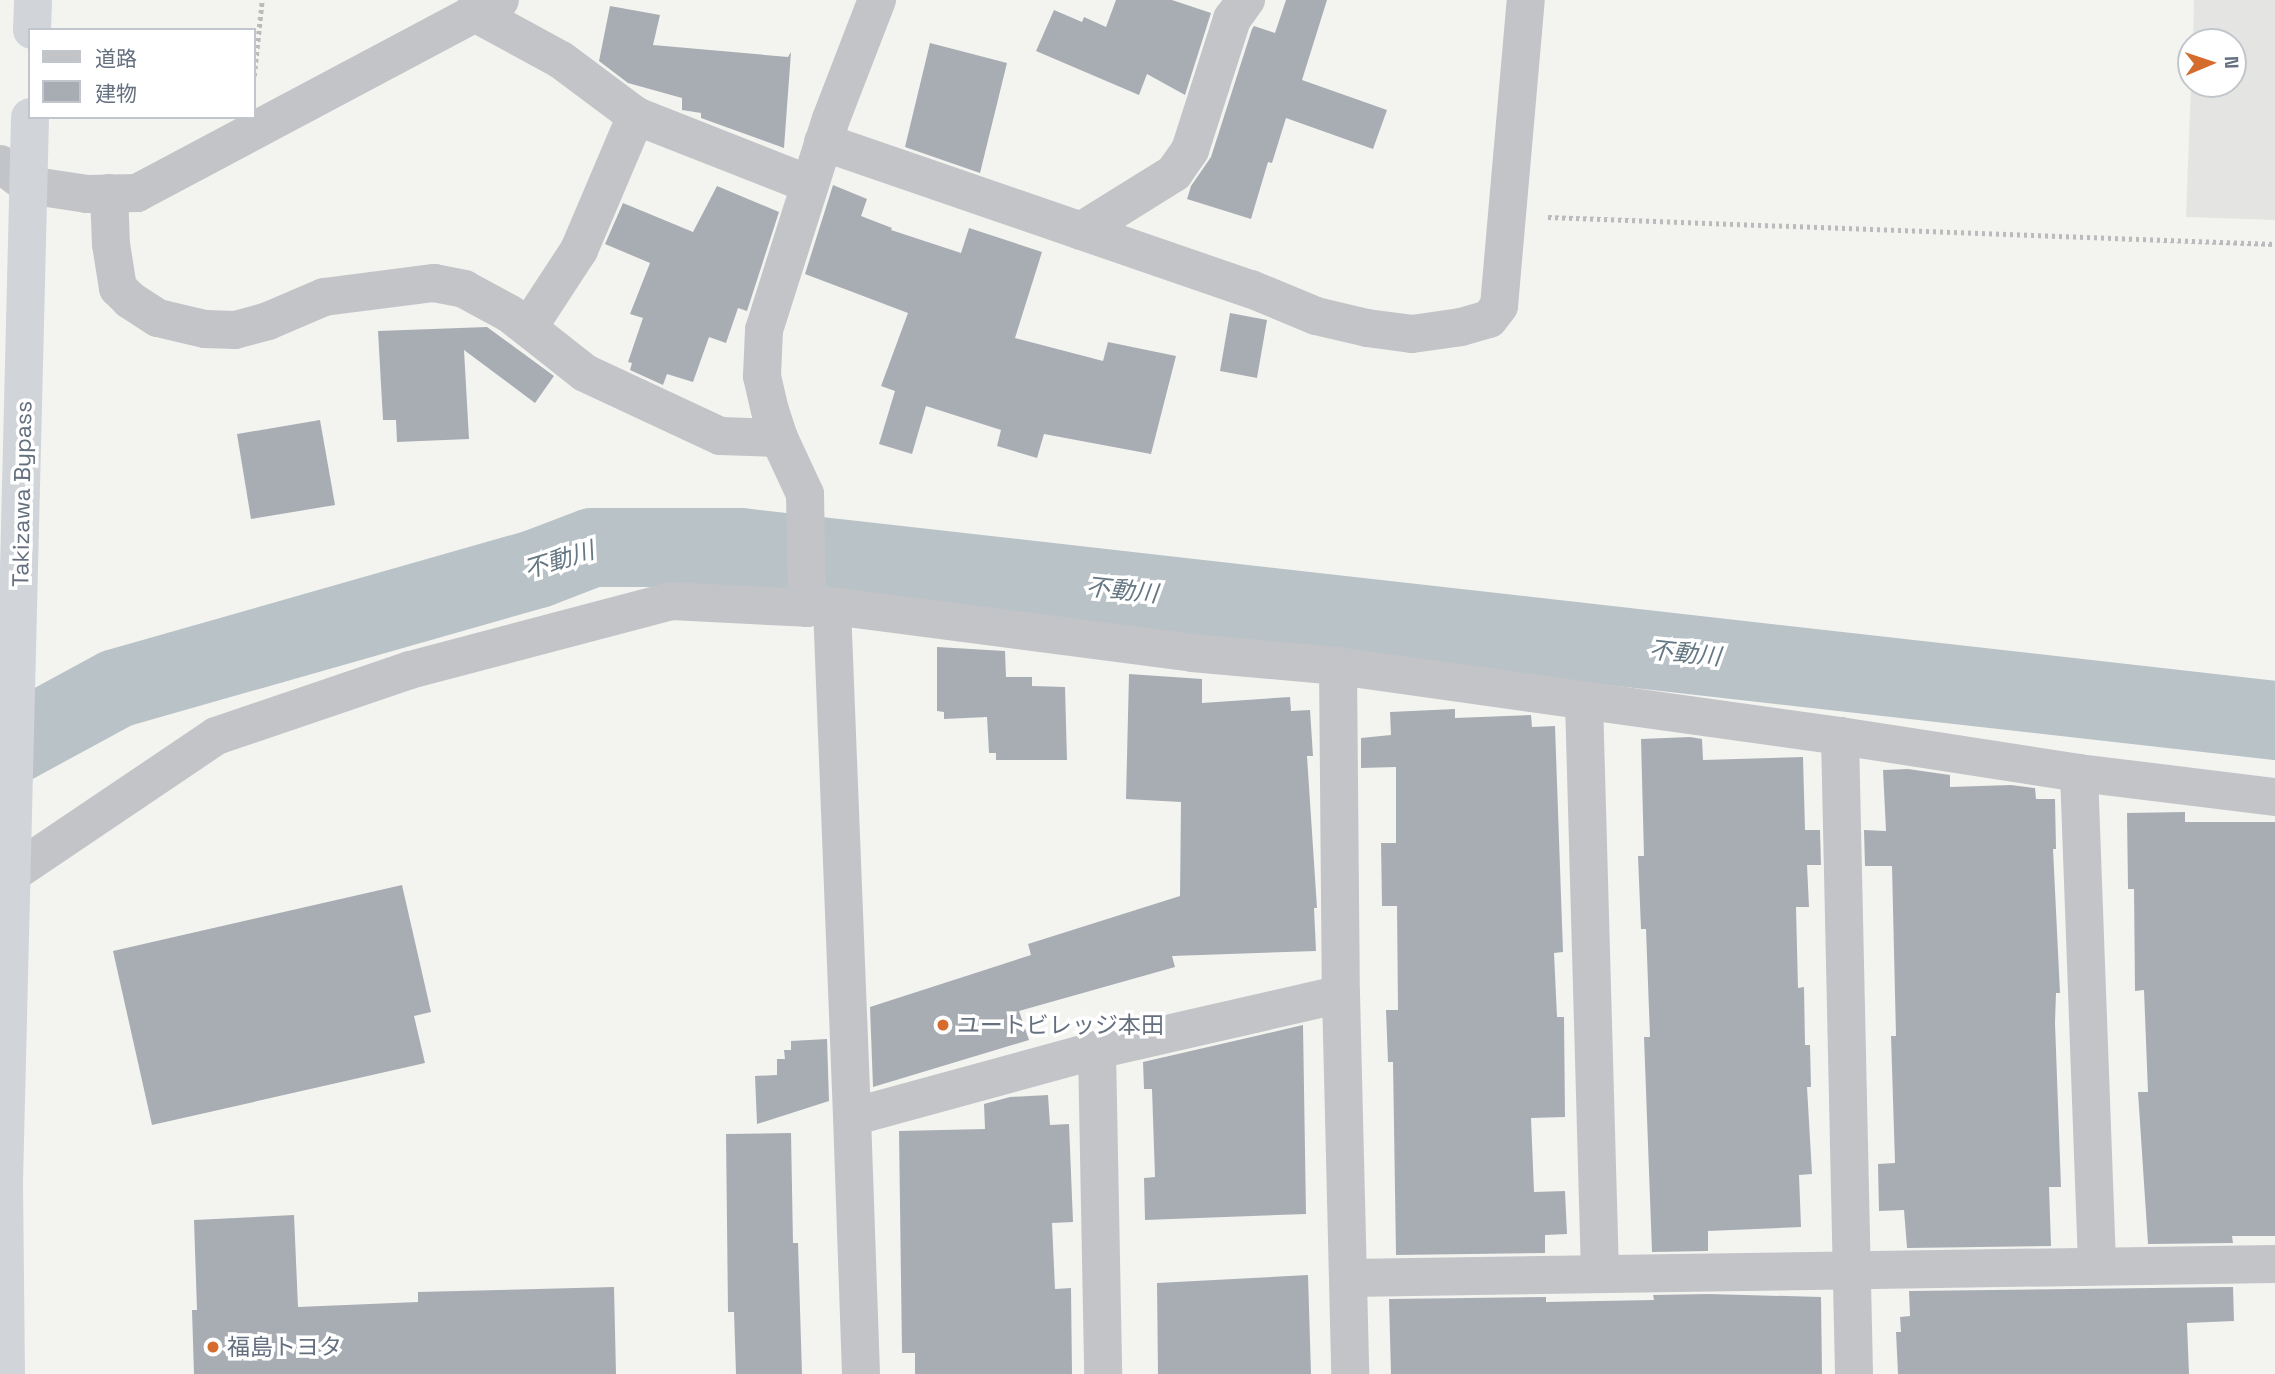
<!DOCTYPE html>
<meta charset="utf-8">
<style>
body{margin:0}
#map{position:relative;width:2275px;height:1374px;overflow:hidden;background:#f3f4f0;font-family:"Space Grotesk","Noto Sans JP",sans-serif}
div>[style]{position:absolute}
.built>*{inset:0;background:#e4e5e3}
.river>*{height:79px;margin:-39.5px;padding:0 39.5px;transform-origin:39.5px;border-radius:39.5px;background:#b9c2c7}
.building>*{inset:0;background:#a8adb4}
.path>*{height:4.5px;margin-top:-2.25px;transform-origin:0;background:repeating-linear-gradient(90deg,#b9bbbd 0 3.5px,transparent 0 7px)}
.street>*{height:38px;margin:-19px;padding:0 19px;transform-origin:19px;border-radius:19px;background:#c2c4c8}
.highway>*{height:38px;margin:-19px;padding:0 19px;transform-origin:19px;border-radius:19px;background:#d1d4d9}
.dots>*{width:19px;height:19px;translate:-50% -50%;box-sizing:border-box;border:4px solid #fff;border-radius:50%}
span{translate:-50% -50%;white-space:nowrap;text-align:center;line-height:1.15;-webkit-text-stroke:7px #fff;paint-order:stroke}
.street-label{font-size:23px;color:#65707f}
.poi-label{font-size:23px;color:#65707f}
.left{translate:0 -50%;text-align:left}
.water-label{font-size:24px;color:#657783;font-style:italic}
.legend{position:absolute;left:28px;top:28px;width:228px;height:91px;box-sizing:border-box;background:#fff;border:2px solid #c1c6cc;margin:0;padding:9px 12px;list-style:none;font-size:21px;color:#65707f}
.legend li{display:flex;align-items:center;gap:14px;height:35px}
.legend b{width:35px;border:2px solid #c1c6cc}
.north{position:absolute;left:2177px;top:28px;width:70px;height:70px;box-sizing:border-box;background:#fff;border:2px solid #c1c6cc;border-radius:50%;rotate:88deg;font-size:19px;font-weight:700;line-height:28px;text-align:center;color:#65707f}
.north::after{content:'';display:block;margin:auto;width:24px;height:32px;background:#d66b2e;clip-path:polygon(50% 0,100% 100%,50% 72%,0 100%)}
</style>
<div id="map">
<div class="built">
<div style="clip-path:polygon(2194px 0,2275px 0,2275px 220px,2186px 217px,2191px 83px,2233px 84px,2233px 42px,2193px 42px)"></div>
</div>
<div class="river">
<div style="left:0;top:751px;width:132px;rotate:-28.5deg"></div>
<div style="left:116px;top:688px;width:438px;rotate:-15.9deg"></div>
<div style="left:537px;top:568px;width:59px;rotate:-20.9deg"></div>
<div style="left:592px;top:547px;width:148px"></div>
<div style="left:740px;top:547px;width:1545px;rotate:6.43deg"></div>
</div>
<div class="building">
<div style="clip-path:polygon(1116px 0,1172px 0,1211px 13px,1185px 95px,1147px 74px,1139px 95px,1036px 51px,1054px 10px,1082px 22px,1084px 17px,1106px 27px)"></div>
<div style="clip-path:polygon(1286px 0,1327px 0,1302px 80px,1387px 110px,1373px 149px,1286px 118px,1272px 163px,1268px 162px,1251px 219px,1187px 199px,1191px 186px,1211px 157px,1252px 29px,1254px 26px,1275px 33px)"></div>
<div style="clip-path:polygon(610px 6px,660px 15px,653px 45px,788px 57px,791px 52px,784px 148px,701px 118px,701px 113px,682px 110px,682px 98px,628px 83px,599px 61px)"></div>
<div style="clip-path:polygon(930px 43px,1007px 63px,980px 173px,905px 147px)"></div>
<div style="clip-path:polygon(833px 185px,867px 199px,861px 216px,892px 228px,891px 230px,961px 253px,969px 228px,1042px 252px,1015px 338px,1103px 361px,1108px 342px,1176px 356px,1151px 454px,1044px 434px,1037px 458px,997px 446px,1001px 430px,926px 406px,912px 454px,879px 444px,895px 391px,881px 386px,908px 313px,805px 274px)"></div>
<div style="clip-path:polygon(717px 186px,779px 212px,747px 311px,738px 308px,726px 343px,709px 337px,693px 382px,667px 374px,663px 385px,630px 370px,632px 363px,628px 362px,643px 318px,630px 314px,650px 263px,605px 244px,623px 203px,693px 232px)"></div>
<div style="clip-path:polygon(1230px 313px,1267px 320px,1257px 378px,1220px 371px)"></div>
<div style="clip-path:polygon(487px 327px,554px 376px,535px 403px,464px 350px,469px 439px,397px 442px,396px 420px,383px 420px,378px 331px)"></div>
<div style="clip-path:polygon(320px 420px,335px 505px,251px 519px,237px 434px)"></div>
<div style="clip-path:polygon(937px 647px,1005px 651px,1006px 677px,1032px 677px,1032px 686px,1065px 687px,1067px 760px,996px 760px,996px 753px,989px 753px,987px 717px,944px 719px,944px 712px,937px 711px)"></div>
<div style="clip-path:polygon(1129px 674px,1202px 679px,1202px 703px,1290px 697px,1291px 711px,1310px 710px,1313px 756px,1307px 756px,1317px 908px,1314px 908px,1316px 951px,1172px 956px,1175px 967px,1019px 1011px,1029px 1040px,873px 1087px,870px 1007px,1031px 955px,1028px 944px,1180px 896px,1181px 802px,1126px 799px)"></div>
<div style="clip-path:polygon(1455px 709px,1455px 718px,1531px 715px,1532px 727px,1555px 726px,1563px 952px,1554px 953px,1557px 1017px,1564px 1017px,1565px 1117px,1531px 1118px,1534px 1192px,1565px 1191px,1567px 1234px,1545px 1235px,1545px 1253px,1396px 1255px,1393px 1062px,1388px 1062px,1386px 1010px,1398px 1010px,1397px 906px,1382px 906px,1381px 843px,1396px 843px,1396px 767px,1361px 768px,1361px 738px,1391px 735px,1390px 712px)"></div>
<div style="clip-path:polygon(1690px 737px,1702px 739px,1703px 760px,1803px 757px,1805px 830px,1820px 830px,1821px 865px,1807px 865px,1809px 907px,1796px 907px,1798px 988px,1804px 987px,1805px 1045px,1810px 1045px,1811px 1087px,1807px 1087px,1812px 1174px,1799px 1175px,1801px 1227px,1708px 1231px,1708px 1251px,1652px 1252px,1644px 1037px,1650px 1037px,1646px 929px,1641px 929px,1638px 856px,1644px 856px,1641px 739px)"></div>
<div style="clip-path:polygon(1908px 769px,1950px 775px,1950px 787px,2011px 785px,2035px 788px,2036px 799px,2055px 799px,2056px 849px,2053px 849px,2060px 993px,2056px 993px,2055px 1023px,2061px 1187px,2049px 1187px,2051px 1246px,1907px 1248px,1904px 1210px,1879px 1211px,1878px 1164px,1895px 1163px,1891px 1036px,1896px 1036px,1892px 866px,1865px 866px,1864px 830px,1886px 831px,1883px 770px)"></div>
<div style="clip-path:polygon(2185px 812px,2185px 822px,2275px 822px,2275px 1236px,2232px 1236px,2233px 1243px,2148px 1244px,2138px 1092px,2148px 1092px,2144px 990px,2135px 991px,2134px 889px,2128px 889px,2127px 813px)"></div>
<div style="clip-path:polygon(402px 885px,431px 1012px,414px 1016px,425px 1063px,152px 1125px,113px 951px)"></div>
<div style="clip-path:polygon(1303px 1025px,1306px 1214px,1145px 1220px,1144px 1178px,1155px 1177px,1152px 1089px,1144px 1089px,1143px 1062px)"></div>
<div style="clip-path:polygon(827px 1039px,829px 1101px,757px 1124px,755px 1076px,777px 1075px,777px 1059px,785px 1059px,784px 1050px,791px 1050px,791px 1041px)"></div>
<div style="clip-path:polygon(1048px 1095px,1050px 1125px,1069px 1124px,1073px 1222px,1052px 1223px,1055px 1289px,1071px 1288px,1072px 1374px,915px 1374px,915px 1353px,902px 1353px,899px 1131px,985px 1129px,984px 1104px,1010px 1097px)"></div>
<div style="clip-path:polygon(791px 1133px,793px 1243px,798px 1243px,802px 1374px,736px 1374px,734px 1312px,728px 1312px,726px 1134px)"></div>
<div style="clip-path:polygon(294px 1215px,298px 1307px,418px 1302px,418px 1292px,614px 1287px,616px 1374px,194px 1374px,192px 1310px,197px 1310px,194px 1220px)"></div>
<div style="clip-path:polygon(1308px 1275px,1311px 1374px,1158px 1374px,1157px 1283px)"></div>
<div style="clip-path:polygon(2233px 1287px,2234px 1321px,2187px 1323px,2189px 1374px,1898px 1374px,1896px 1332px,1901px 1332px,1900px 1317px,1910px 1316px,1909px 1291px)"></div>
<div style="clip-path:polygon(1709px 1294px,1821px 1297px,1822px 1374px,1391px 1374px,1389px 1299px,1546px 1297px,1546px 1302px,1654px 1300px,1653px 1295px)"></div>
</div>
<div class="path">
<div style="left:254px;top:76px;width:76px;rotate:-84deg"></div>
<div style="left:1548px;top:217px;width:728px;rotate:2.13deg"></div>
</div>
<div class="street">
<div style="left:473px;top:12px;width:100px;rotate:28.6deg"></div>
<div style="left:561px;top:60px;width:94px;rotate:36.7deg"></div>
<div style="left:636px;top:116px;width:186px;rotate:21.5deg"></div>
<div style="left:823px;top:142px;width:453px;rotate:19deg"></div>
<div style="left:1251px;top:289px;width:70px;rotate:22.6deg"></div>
<div style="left:1316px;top:316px;width:52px;rotate:13.2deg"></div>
<div style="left:1367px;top:328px;width:45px;rotate:7.6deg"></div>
<div style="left:1412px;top:334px;width:49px;rotate:-8.1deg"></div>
<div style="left:1461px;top:327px;width:29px;rotate:-16deg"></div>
<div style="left:1489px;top:319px;width:16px;rotate:-52deg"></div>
<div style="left:1499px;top:306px;width:307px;rotate:-85deg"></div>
<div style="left:0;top:164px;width:35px;rotate:37deg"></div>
<div style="left:28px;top:185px;width:60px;rotate:8.7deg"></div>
<div style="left:87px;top:194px;width:50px;rotate:-1.1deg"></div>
<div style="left:137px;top:193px;width:411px;rotate:-28deg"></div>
<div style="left:109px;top:193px;width:51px;rotate:87.8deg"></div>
<div style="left:111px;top:244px;width:45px;rotate:81deg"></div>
<div style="left:118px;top:288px;width:17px;rotate:45deg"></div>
<div style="left:130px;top:300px;width:33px;rotate:33deg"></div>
<div style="left:158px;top:318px;width:48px;rotate:13.2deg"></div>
<div style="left:205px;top:329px;width:30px;rotate:2deg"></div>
<div style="left:235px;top:330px;width:34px;rotate:-15deg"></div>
<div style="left:268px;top:321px;width:61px;rotate:-23.2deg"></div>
<div style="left:324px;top:297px;width:111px;rotate:-7.3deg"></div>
<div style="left:434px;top:283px;width:31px;rotate:11deg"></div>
<div style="left:464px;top:289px;width:52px;rotate:28.5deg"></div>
<div style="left:510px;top:314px;width:95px;rotate:38.2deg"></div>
<div style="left:585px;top:373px;width:149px;rotate:25deg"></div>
<div style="left:720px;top:436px;width:59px;rotate:1.9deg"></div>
<div style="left:1081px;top:231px;width:110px;rotate:-31.9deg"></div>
<div style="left:1174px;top:173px;width:28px;rotate:-55deg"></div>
<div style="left:1190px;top:150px;width:138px;rotate:-72.2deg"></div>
<div style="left:1232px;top:19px;width:24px;rotate:-54deg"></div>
<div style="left:528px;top:328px;width:93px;rotate:-56.8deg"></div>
<div style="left:579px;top:250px;width:146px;rotate:-67deg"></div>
<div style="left:832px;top:607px;width:510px;rotate:87.75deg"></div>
<div style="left:807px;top:608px;width:114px;rotate:-91deg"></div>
<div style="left:805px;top:494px;width:62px;rotate:-114.9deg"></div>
<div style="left:779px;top:438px;width:28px;rotate:-108deg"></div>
<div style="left:770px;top:411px;width:36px;rotate:-103deg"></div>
<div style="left:762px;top:376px;width:46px;rotate:-87.5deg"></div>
<div style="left:764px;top:330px;width:221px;rotate:-72.4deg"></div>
<div style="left:831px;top:119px;width:128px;rotate:-68.9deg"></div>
<div style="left:1338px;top:666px;width:328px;rotate:89.5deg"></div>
<div style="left:1341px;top:994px;width:380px;rotate:88.6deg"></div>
<div style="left:1584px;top:701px;width:573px;rotate:88.4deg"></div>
<div style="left:1840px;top:736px;width:638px;rotate:88.74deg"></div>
<div style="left:2079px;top:773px;width:492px;rotate:87.9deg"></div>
<div style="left:10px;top:875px;width:249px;rotate:-34deg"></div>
<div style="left:216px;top:736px;width:205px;rotate:-18.8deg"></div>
<div style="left:410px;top:670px;width:270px;rotate:-14.8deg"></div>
<div style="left:671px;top:601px;width:136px;rotate:2.9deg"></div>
<div style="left:807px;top:608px;width:11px;rotate:-22deg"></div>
<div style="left:817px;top:604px;width:378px;rotate:7.4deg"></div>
<div style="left:1192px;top:653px;width:147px;rotate:5.1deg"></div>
<div style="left:1338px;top:666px;width:507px;rotate:7.94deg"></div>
<div style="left:1840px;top:736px;width:242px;rotate:8.8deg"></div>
<div style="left:2079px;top:773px;width:197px;rotate:7deg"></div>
<div style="left:1097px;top:1050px;width:324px;rotate:88.9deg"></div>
<div style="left:1350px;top:1278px;width:925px;rotate:-0.87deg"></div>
<div style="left:861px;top:1374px;width:257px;rotate:-92deg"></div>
<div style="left:852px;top:1117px;width:254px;rotate:-15.3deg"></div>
<div style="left:1097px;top:1050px;width:250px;rotate:-12.9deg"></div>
</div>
<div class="highway">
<div style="left:32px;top:30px;width:30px;rotate:-88deg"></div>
<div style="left:6px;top:1374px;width:192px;rotate:-90.6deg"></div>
<div style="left:4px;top:1182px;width:1065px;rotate:-88.6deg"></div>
</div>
<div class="dots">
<div style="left:943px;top:1025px;background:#d66b2e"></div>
<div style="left:213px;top:1347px;background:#d66b2e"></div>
</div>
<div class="street-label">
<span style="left:22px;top:494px;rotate:-89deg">Takizawa Bypass</span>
</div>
<div class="poi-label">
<span class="left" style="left:957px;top:1025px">ユートビレッジ本田</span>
<span class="left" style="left:227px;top:1347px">福島トヨタ</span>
</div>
<div class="water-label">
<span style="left:559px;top:560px;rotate:-17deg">不動川</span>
<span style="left:1122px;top:590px;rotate:6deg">不動川</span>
<span style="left:1685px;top:653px;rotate:6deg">不動川</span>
</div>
<ul class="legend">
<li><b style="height:9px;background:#c2c4c8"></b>道路</li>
<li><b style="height:19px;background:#a8adb4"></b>建物</li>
</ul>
<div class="north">N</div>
</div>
